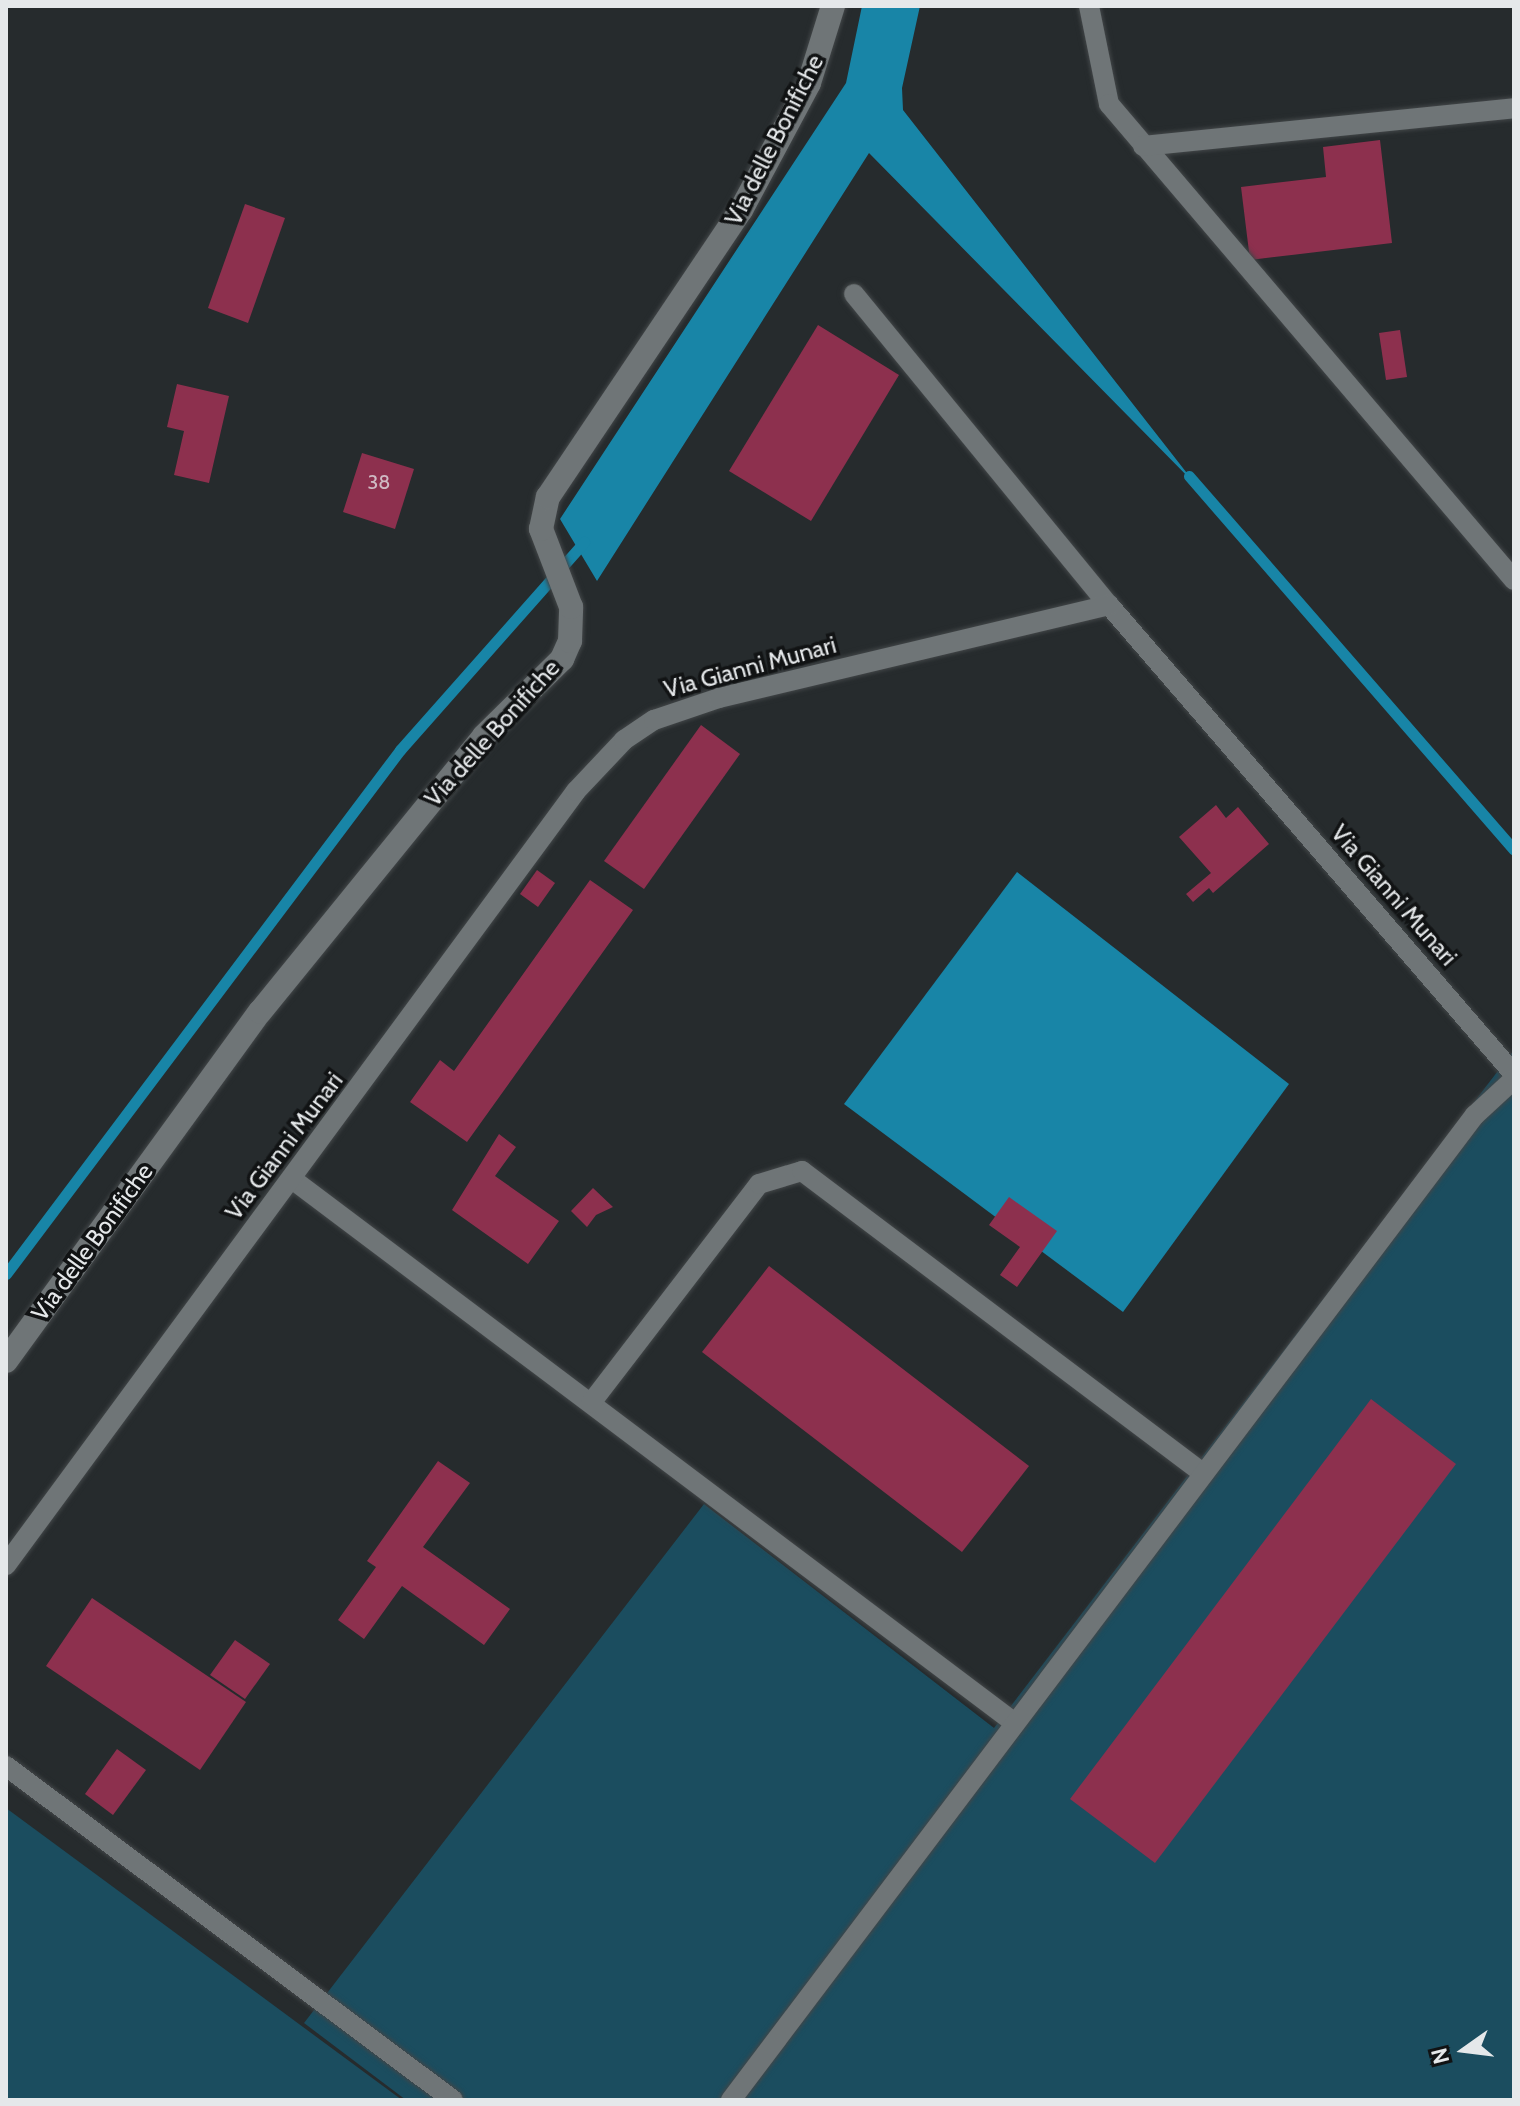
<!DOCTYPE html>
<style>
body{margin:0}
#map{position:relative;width:1520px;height:2106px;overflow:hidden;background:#262b2d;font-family:Cabin,sans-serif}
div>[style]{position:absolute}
.green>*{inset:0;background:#1b4d5f}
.water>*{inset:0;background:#1885a7}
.stream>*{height:11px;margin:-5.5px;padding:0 5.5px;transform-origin:5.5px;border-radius:5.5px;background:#1885a7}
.building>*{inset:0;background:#8d304e}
.roads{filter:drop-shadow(0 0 2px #424648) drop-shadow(0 0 2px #424648)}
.lane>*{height:20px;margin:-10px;padding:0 10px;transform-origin:10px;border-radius:10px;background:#6f7577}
.street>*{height:24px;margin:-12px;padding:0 12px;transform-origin:12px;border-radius:12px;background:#6f7577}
span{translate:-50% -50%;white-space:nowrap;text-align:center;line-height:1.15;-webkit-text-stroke:7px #111314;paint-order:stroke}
.number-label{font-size:20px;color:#cfbac3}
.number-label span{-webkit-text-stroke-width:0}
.street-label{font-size:24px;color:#e5e8ea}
.frame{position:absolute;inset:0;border:8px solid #e5e8ea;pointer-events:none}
.north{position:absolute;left:1424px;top:2010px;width:80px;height:80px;-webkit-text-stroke:6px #111314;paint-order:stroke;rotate:256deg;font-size:22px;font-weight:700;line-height:32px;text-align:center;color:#e5e8ea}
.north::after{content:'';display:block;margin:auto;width:28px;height:36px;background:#e5e8ea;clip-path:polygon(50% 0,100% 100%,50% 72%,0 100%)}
</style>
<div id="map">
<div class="green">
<div style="clip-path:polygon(1514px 1050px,1514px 2100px,406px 2100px,304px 2023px,704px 1504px,994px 1728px)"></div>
<div style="clip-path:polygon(6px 1808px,402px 2100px,6px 2100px)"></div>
</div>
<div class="water">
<div style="clip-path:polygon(862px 6px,920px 6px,902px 88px,903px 110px,1197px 486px,869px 153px,597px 581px,560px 519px,846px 83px)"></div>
<div style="clip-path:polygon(1017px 872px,1289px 1084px,1123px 1312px,844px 1104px)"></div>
</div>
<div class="stream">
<div style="left:1189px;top:476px;width:495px;rotate:49deg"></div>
<div style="left:6px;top:1274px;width:656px;rotate:-53.06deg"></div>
<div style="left:400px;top:750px;width:278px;rotate:-48.5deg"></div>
</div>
<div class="building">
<div style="clip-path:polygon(1380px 140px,1392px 243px,1250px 260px,1241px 187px,1326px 177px,1323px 147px)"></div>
<div style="clip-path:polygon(245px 204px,285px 218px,248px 323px,208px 308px)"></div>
<div style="clip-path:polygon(818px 325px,899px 375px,811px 521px,729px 471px)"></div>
<div style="clip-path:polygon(1400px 330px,1407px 377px,1386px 380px,1379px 333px)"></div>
<div style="clip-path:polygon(177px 384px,229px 396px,209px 483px,174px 475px,184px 431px,167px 427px)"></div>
<div style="clip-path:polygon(362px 453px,414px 469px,395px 529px,343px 512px)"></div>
<div style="clip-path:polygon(701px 725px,740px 754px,644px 889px,604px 861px)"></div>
<div style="clip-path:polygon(1216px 805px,1226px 818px,1238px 807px,1269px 844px,1213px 893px,1209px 888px,1193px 902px,1186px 894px,1211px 873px,1179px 837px)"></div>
<div style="clip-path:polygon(537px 870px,555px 883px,538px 907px,520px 894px)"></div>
<div style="clip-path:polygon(590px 880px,633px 910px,467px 1142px,410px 1102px,440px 1060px,454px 1071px)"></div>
<div style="clip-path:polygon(499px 1134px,516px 1147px,495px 1176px,559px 1221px,528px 1264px,452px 1210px)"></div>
<div style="clip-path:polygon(593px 1188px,613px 1207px,596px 1215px,587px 1227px,571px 1211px)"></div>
<div style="clip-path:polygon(1009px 1197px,1057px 1231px,1017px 1287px,1000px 1275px,1020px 1247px,989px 1225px)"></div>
<div style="clip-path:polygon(769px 1266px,1029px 1466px,962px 1552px,702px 1352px)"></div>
<div style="clip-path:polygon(1371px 1399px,1456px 1464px,1155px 1863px,1070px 1799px)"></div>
<div style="clip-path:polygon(438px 1461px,470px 1483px,423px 1547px,510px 1609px,484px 1645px,402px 1586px,364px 1639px,338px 1620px,376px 1567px,367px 1561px)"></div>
<div style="clip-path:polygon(92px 1598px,246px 1702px,200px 1770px,46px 1666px)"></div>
<div style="clip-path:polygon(235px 1640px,270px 1664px,245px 1699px,210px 1675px)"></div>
<div style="clip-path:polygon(117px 1749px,146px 1770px,113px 1815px,85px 1794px)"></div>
</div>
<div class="roads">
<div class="lane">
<div style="left:1089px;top:6px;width:100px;rotate:78.5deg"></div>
<div style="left:1109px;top:104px;width:625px;rotate:49.61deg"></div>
<div style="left:1143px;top:146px;width:373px;rotate:-5.8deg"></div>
<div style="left:854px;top:294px;width:402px;rotate:50.7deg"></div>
<div style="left:1109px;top:605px;width:620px;rotate:49.19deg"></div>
<div style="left:292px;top:1179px;width:905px;rotate:36.96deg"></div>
<div style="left:591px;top:1403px;width:276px;rotate:-52.5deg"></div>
<div style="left:759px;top:1184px;width:45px;rotate:-16.8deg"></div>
<div style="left:802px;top:1171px;width:503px;rotate:37.01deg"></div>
<div style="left:6px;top:1565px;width:961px;rotate:-53.63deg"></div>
<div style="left:576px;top:791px;width:70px;rotate:-46.7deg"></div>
<div style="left:624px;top:740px;width:36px;rotate:-34deg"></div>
<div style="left:654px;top:720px;width:69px;rotate:-18.7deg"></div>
<div style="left:719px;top:698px;width:401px;rotate:-13.4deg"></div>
<div style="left:6px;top:1766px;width:558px;rotate:36.77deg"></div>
<div style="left:731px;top:2100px;width:1234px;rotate:-52.94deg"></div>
<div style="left:1475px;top:1115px;width:53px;rotate:-42.7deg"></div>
</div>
<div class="street">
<div style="left:6px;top:1361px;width:432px;rotate:-54deg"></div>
<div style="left:260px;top:1012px;width:355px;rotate:-50.9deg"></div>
<div style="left:484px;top:736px;width:110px;rotate:-44.6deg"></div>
<div style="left:562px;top:659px;width:20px;rotate:-66deg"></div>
<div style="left:570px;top:641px;width:34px;rotate:-88deg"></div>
<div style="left:571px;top:607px;width:84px;rotate:-111deg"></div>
<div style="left:541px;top:529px;width:33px;rotate:-78deg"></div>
<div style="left:548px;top:497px;width:346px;rotate:-56.1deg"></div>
<div style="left:741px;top:210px;width:144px;rotate:-61.8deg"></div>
<div style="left:809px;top:83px;width:81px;rotate:-72.7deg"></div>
</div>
</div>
<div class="number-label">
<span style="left:379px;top:482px">38</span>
</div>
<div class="street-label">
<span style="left:774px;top:140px;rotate:-63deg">Via delle Bonifiche</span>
<span style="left:750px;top:667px;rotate:-15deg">Via Gianni Munari</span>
<span style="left:492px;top:733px;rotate:-48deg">Via delle Bonifiche</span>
<span style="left:1394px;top:895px;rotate:49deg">Via Gianni Munari</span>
<span style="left:284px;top:1146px;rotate:-53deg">Via Gianni Munari</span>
<span style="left:92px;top:1242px;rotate:-54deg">Via delle Bonifiche</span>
</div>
<div class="frame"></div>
<div class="north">N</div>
</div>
